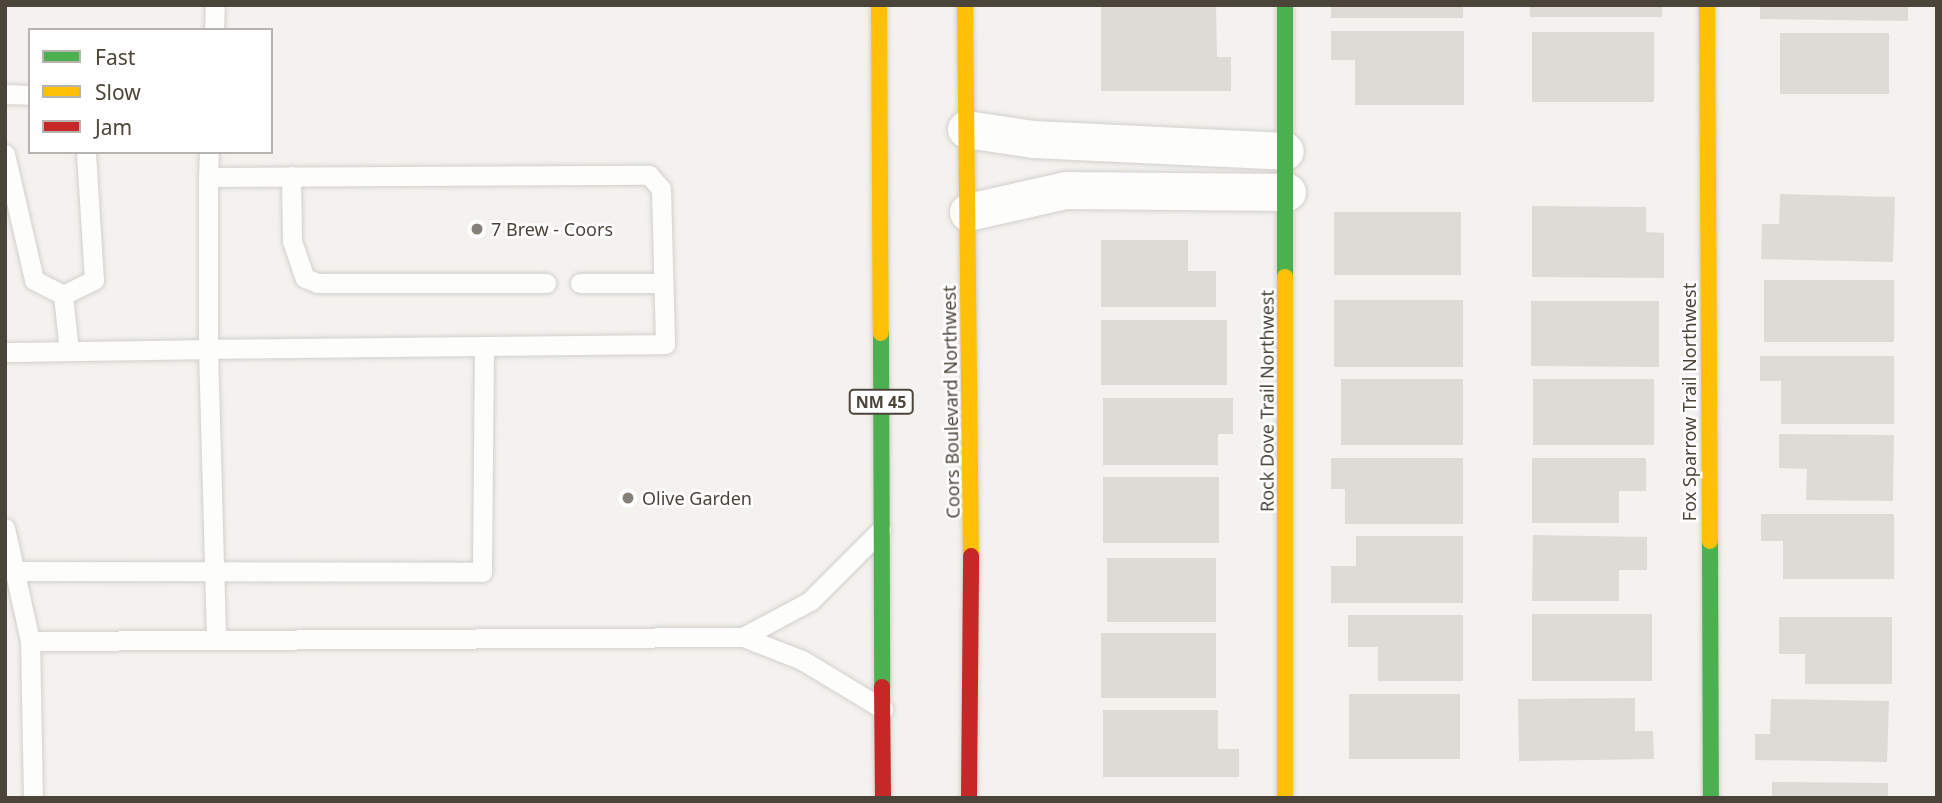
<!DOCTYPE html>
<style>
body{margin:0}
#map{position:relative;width:1942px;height:803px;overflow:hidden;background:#f4f2ee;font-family:"Noto Sans",sans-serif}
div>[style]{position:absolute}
.building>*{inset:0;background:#dedbd6}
.roads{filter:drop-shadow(0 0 2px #d2d0cb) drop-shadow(0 0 2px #d2d0cb)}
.lane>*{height:19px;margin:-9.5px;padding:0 9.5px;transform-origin:9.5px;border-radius:9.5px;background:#fdfdfc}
.street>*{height:37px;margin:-18.5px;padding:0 18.5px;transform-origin:18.5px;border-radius:18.5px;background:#fdfdfc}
.fast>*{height:16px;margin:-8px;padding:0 8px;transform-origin:8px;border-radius:8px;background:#4caf50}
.slow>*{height:16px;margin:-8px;padding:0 8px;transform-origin:8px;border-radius:8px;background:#ffc107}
.jam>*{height:16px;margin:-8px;padding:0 8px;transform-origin:8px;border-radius:8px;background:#c62828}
.dots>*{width:19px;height:19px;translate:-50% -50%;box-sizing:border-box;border:4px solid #fff;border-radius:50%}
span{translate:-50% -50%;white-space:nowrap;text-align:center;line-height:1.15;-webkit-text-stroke:5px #fff;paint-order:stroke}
.shield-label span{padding:2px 5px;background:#fff;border:2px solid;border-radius:5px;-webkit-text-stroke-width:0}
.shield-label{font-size:16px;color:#4b4439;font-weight:700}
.poi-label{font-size:18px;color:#4b4439}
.left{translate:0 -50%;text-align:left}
.street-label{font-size:18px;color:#4b4439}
.frame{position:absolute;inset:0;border:7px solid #4b4439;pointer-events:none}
.legend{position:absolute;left:28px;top:28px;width:245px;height:126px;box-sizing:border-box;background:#fff;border:2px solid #b7b4b0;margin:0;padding:9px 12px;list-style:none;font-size:21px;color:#4b4439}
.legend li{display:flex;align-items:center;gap:14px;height:35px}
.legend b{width:35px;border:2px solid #b7b4b0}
</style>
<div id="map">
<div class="building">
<div style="clip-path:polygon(1101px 5px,1216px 5px,1217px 57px,1231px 57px,1231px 91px,1101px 91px)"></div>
<div style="clip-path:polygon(1331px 5px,1463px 5px,1463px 18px,1331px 18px)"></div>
<div style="clip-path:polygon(1530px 5px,1662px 5px,1662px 17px,1530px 17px)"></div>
<div style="clip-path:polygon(1760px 5px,1908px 6px,1908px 21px,1760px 19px)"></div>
<div style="clip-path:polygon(1331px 31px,1464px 31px,1464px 105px,1355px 105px,1355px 60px,1331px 60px)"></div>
<div style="clip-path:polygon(1532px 32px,1654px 32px,1654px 102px,1532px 102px)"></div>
<div style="clip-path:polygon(1780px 33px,1889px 33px,1889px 94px,1780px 94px)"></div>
<div style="clip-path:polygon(1780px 194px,1895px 197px,1893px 262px,1761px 259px,1762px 224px,1779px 224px)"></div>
<div style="clip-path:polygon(1532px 206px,1646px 207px,1646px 232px,1664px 233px,1664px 278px,1532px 277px)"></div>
<div style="clip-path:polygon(1334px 212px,1461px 212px,1461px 275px,1334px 275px)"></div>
<div style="clip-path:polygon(1101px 240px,1188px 240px,1188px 271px,1216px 271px,1216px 307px,1101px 307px)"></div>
<div style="clip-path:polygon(1764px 280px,1894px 280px,1894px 342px,1764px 342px)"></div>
<div style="clip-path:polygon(1334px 300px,1463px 300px,1463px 367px,1334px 367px)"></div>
<div style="clip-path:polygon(1531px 301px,1659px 301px,1659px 367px,1531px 366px)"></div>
<div style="clip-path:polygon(1101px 320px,1227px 320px,1227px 385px,1101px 385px)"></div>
<div style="clip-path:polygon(1760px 356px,1894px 356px,1894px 424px,1781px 424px,1781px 381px,1760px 381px)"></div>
<div style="clip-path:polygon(1341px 379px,1463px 379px,1463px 445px,1341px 445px)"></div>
<div style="clip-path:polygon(1533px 379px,1654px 379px,1654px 445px,1533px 445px)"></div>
<div style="clip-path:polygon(1103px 398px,1233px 398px,1233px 434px,1218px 434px,1218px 465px,1103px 465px)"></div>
<div style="clip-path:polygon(1779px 434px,1894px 435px,1893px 501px,1806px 500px,1807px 469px,1779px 468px)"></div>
<div style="clip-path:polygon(1331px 458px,1463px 458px,1463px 524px,1345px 524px,1345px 489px,1331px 489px)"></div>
<div style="clip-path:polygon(1532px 458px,1646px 458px,1646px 491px,1619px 491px,1619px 523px,1532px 523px)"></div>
<div style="clip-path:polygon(1103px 477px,1219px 477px,1219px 543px,1103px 543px)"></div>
<div style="clip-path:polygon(1761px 514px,1894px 514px,1894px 579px,1783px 579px,1783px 541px,1761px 541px)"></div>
<div style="clip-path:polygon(1533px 535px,1647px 537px,1647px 570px,1619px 570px,1619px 601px,1532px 601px)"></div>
<div style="clip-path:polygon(1356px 536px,1463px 536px,1463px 603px,1331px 603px,1331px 566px,1356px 566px)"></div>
<div style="clip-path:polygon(1107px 558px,1216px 558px,1216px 622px,1107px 622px)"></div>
<div style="clip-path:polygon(1532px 614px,1652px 614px,1652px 681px,1532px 681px)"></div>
<div style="clip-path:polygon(1348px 615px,1463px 615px,1463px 681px,1378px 681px,1378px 647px,1348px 647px)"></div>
<div style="clip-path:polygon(1779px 617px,1892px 617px,1892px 684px,1805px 684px,1805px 654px,1779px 654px)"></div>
<div style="clip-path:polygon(1101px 633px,1216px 633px,1216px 698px,1101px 698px)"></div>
<div style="clip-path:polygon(1349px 694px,1460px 694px,1460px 759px,1349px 759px)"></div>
<div style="clip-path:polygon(1635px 698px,1635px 731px,1653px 731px,1654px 759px,1519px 761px,1518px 699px)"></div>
<div style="clip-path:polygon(1771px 699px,1889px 701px,1887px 762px,1755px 760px,1755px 734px,1770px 734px)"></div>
<div style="clip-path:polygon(1103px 710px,1218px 710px,1218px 749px,1239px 749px,1239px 777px,1103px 777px)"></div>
<div style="clip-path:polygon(1772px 782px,1888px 783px,1888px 798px,1772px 798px)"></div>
</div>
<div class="roads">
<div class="lane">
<div style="left:214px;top:30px;width:25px;rotate:-88deg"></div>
<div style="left:5px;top:94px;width:25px;rotate:2deg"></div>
<div style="left:5px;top:154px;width:129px;rotate:77deg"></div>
<div style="left:34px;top:280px;width:33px;rotate:27deg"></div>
<div style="left:63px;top:295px;width:34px;rotate:-26deg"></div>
<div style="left:94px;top:280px;width:128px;rotate:-93.6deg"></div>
<div style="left:291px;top:176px;width:65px;rotate:89.1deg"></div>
<div style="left:292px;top:241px;width:39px;rotate:71deg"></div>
<div style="left:305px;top:278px;width:14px;rotate:21deg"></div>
<div style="left:318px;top:283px;width:228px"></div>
<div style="left:208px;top:177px;width:441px;rotate:-0.3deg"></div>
<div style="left:649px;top:175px;width:18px;rotate:49deg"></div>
<div style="left:661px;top:189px;width:155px;rotate:88.5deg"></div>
<div style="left:665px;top:344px;width:457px;rotate:179.4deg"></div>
<div style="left:208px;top:349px;width:172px;rotate:-90deg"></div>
<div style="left:208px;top:177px;width:25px;rotate:-88deg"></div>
<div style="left:580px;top:283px;width:83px"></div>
<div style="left:63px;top:295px;width:56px;rotate:83.9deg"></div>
<div style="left:5px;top:352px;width:203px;rotate:-0.8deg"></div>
<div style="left:208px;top:349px;width:291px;rotate:88.4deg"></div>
<div style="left:5px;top:528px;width:116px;rotate:77.5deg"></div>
<div style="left:30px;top:641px;width:713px;rotate:-0.32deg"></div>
<div style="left:881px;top:530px;width:100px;rotate:135deg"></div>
<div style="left:810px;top:601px;width:76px;rotate:151.8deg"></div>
<div style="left:743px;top:637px;width:63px;rotate:21.3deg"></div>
<div style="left:802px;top:660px;width:95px;rotate:31.2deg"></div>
<div style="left:15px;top:571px;width:467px;rotate:0.1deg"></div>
<div style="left:482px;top:572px;width:226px;rotate:-89.5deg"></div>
<div style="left:30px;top:641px;width:157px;rotate:88.9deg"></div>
</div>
<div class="street">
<div style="left:966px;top:129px;width:68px;rotate:8.5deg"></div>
<div style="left:1033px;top:139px;width:252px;rotate:2.7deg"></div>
<div style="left:968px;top:212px;width:100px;rotate:-12.7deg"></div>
<div style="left:1066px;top:190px;width:221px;rotate:0.5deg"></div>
</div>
<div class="fast">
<div style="left:1285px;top:5px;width:272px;rotate:90deg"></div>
<div style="left:881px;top:333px;width:354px;rotate:89.8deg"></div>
<div style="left:1710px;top:541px;width:257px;rotate:89.8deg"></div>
</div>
<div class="slow">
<div style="left:879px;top:5px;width:328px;rotate:89.7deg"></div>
<div style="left:965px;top:5px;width:551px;rotate:89.38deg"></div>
<div style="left:1707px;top:5px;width:536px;rotate:89.68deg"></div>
<div style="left:1285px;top:277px;width:521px;rotate:90deg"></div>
</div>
<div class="jam">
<div style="left:882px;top:687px;width:111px;rotate:89.5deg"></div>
<div style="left:969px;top:798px;width:242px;rotate:-89.5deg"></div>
</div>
</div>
<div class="dots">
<div style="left:477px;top:229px;background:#868178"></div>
<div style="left:628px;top:498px;background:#868178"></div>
</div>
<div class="shield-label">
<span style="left:881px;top:402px">NM 45</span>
</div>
<div class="poi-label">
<span class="left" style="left:491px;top:229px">7 Brew - Coors</span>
<span class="left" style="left:642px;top:498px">Olive Garden</span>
</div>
<div class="street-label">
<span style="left:1267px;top:401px;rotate:-90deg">Rock Dove Trail Northwest</span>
<span style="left:951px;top:402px;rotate:-91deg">Coors Boulevard Northwest</span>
<span style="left:1689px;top:402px;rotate:-90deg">Fox Sparrow Trail Northwest</span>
</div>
<div class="frame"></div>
<ul class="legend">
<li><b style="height:9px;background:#4caf50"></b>Fast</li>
<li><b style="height:9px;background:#ffc107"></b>Slow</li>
<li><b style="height:9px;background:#c62828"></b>Jam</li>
</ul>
</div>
